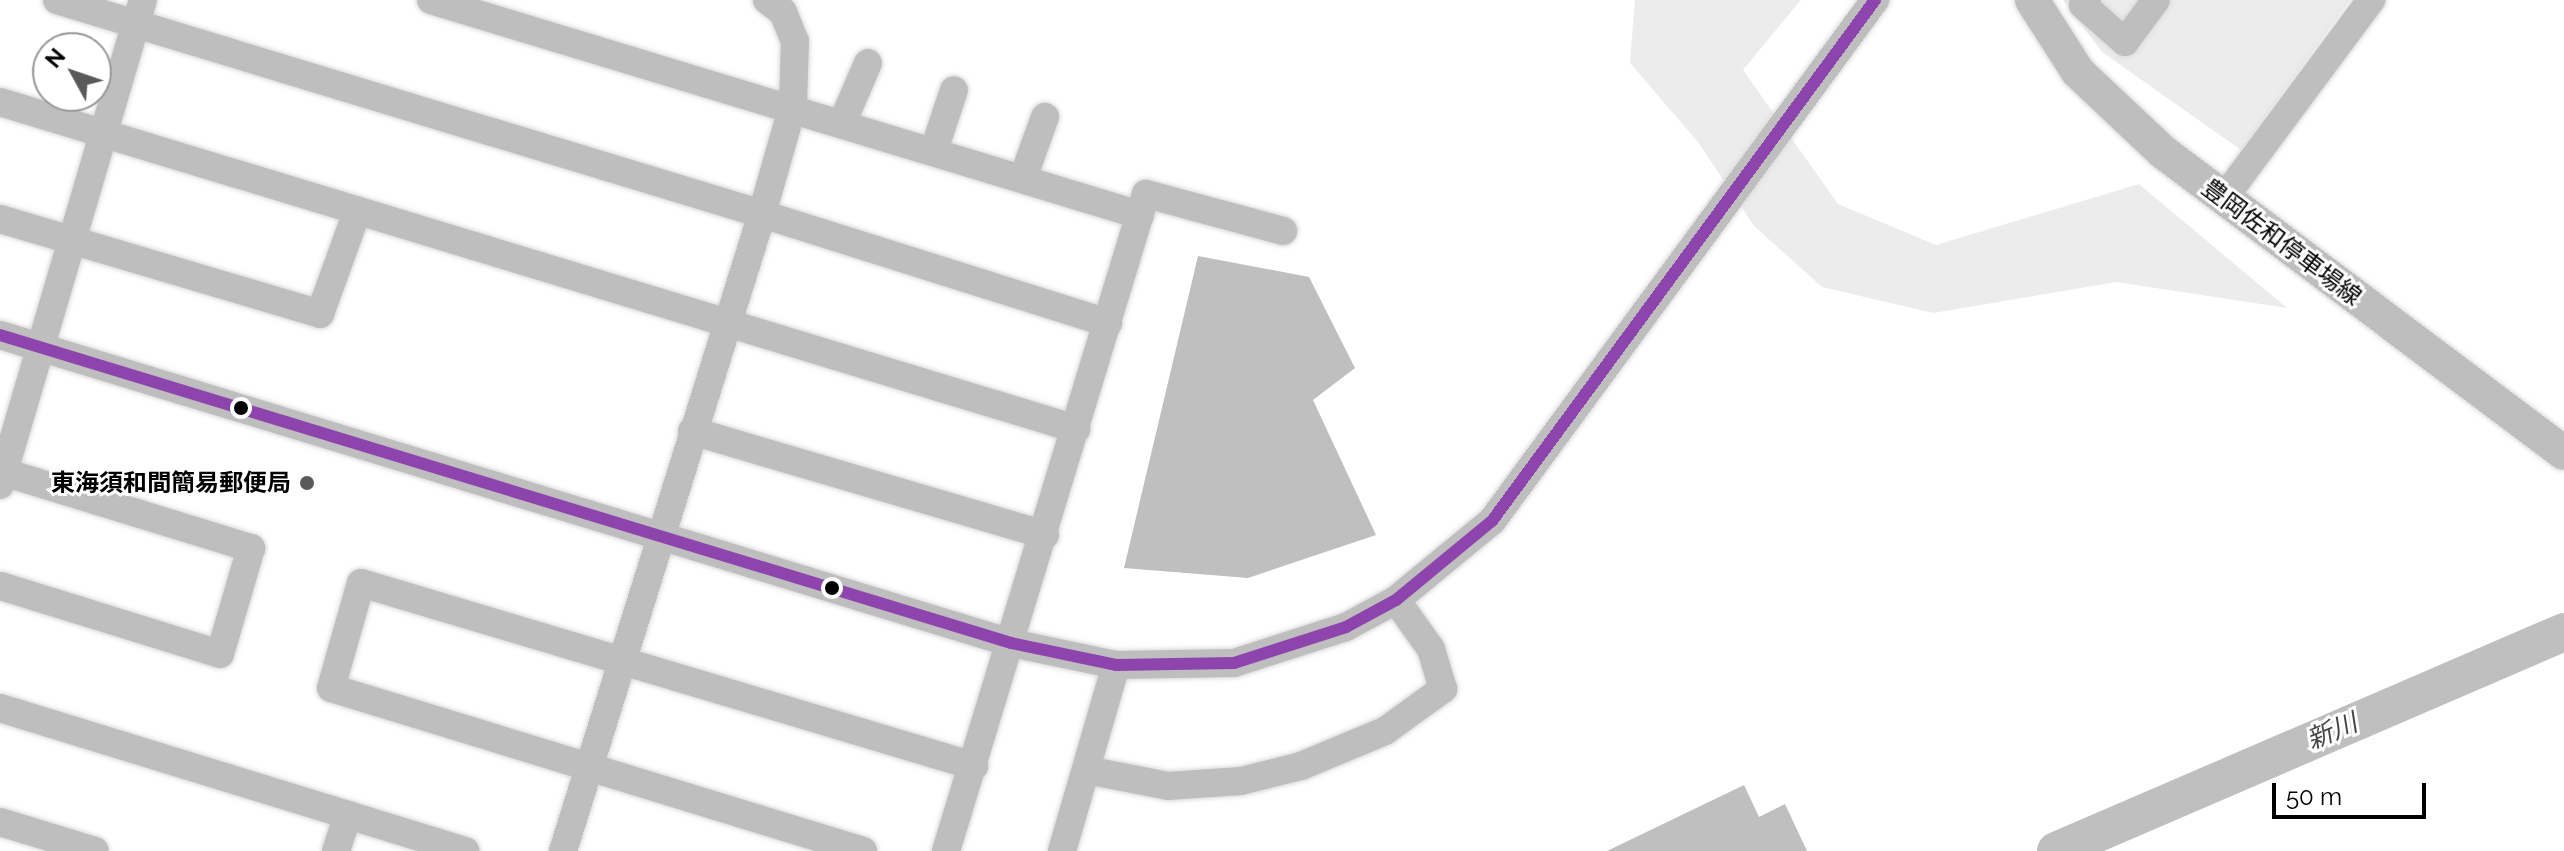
<!DOCTYPE html>
<meta charset="utf-8">
<style>
body{margin:0}
#map{position:relative;width:2564px;height:851px;overflow:hidden;background:#fff;font-family:Raleway,"Noto Sans JP",sans-serif}
div>[style]{position:absolute}
.green>*{inset:0;background:#ececec}
.water>*{inset:0;background:#bfbfbf}
.river>*{height:38px;margin:-19px;padding:0 19px;transform-origin:19px;border-radius:19px;background:#bfbfbf}
.roads{filter:drop-shadow(0 0 2px #dbdbdb) drop-shadow(0 0 2px #dbdbdb)}
.minor>*{height:28px;margin:-14px;padding:0 14px;transform-origin:14px;border-radius:14px;background:#bebebe}
.major>*{height:34px;margin:-17px;padding:0 17px;transform-origin:17px;border-radius:17px;background:#bebebe}
.bus-1>*{height:12px;margin:-6px;padding:0 6px;transform-origin:6px;border-radius:6px;background:#8e44ad}
.dots>*{width:22px;height:22px;translate:-50% -50%;box-sizing:border-box;border:4px solid #fff;border-radius:50%}
span{translate:-50% -50%;white-space:nowrap;text-align:center;line-height:1.15;-webkit-text-stroke:6px #fff;paint-order:stroke}
.street-label{font-size:24px;color:#000}
.poi-label{font-size:24px;color:#000;font-weight:700}
.right{translate:-100% -50%;text-align:right}
.water-label{font-size:26px;color:#444;font-style:italic}
.north{position:absolute;left:32px;top:32px;width:80px;height:80px;box-sizing:border-box;background:#fff;border:2px solid #999;border-radius:50%;rotate:310deg;font-size:22px;font-weight:700;line-height:32px;text-align:center;color:#000}
.north::after{content:'';display:block;margin:auto;width:28px;height:36px;background:#595959;clip-path:polygon(50% 0,100% 100%,50% 72%,0 100%)}
.scale{position:absolute;left:2272px;top:783px;width:154px;height:36px;box-sizing:border-box;border:4px solid #000;border-top:0;padding-left:10px;font-size:24px;line-height:28px;white-space:nowrap;color:#000;-webkit-text-stroke:6px #fff;paint-order:stroke}
</style>
<div id="map">
<div class="green">
<div style="clip-path:polygon(1635px 0,1801px 0,1743px 70px,1838px 204px,1936px 245px,2139px 184px,2287px 308px,2116px 282px,1933px 313px,1822px 287px,1754px 226px,1698px 142px,1630px 63px)"></div>
<div style="clip-path:polygon(2063px 0,2350px 0,2241px 150px,2102px 52px)"></div>
</div>
<div class="water">
<div style="clip-path:polygon(1198px 256px,1309px 277px,1355px 368px,1313px 400px,1376px 535px,1248px 578px,1124px 568px)"></div>
<div style="clip-path:polygon(1744px 785px,1759px 817px,1785px 804px,1807px 851px,1607px 851px)"></div>
</div>
<div class="river">
<div style="left:2056px;top:851px;width:553px;rotate:-23.32deg"></div>
</div>
<div class="roads">
<div class="minor">
<div style="left:57px;top:0;width:83px;rotate:16.9deg"></div>
<div style="left:136px;top:24px;width:25px;rotate:-74deg"></div>
<div style="left:431px;top:0;width:741px;rotate:16.87deg"></div>
<div style="left:767px;top:0;width:20px;rotate:37deg"></div>
<div style="left:783px;top:12px;width:31px;rotate:68deg"></div>
<div style="left:795px;top:41px;width:64px;rotate:91.8deg"></div>
<div style="left:793px;top:105px;width:113px;rotate:105.9deg"></div>
<div style="left:762px;top:214px;width:363px;rotate:17.5deg"></div>
<div style="left:2087px;top:0;width:6px;rotate:129deg"></div>
<div style="left:2083px;top:5px;width:56px;rotate:41.4deg"></div>
<div style="left:2125px;top:42px;width:52px;rotate:-53.6deg"></div>
<div style="left:0;top:102px;width:1125px;rotate:16.9deg"></div>
<div style="left:843px;top:121px;width:63px;rotate:-66.7deg"></div>
<div style="left:934px;top:150px;width:63px;rotate:-71.6deg"></div>
<div style="left:1023px;top:178px;width:65px;rotate:-70.2deg"></div>
<div style="left:2224px;top:198px;width:247px;rotate:-53.4deg"></div>
<div style="left:0;top:219px;width:334px;rotate:16.5deg"></div>
<div style="left:320px;top:314px;width:109px;rotate:-70.1deg"></div>
<div style="left:0;top:335px;width:1057px;rotate:16.94deg"></div>
<div style="left:1011px;top:643px;width:107px;rotate:11.8deg"></div>
<div style="left:1116px;top:665px;width:118px;rotate:-1deg"></div>
<div style="left:1234px;top:663px;width:118px;rotate:-17.8deg"></div>
<div style="left:1346px;top:627px;width:57px;rotate:-28.4deg"></div>
<div style="left:1396px;top:600px;width:124px;rotate:-39.5deg"></div>
<div style="left:1492px;top:521px;width:647px;rotate:-53.68deg"></div>
<div style="left:692px;top:431px;width:368px;rotate:16.4deg"></div>
<div style="left:0;top:471px;width:263px;rotate:17.1deg"></div>
<div style="left:251px;top:548px;width:110px;rotate:106.3deg"></div>
<div style="left:220px;top:654px;width:230px;rotate:-162.8deg"></div>
<div style="left:0;top:485px;width:481px;rotate:-73.6deg"></div>
<div style="left:136px;top:24px;width:654px;rotate:16.88deg"></div>
<div style="left:762px;top:214px;width:667px;rotate:107.35deg"></div>
<div style="left:0;top:708px;width:487px;rotate:17.1deg"></div>
<div style="left:1086px;top:770px;width:84px;rotate:11deg"></div>
<div style="left:1168px;top:786px;width:73px;rotate:-3.9deg"></div>
<div style="left:1241px;top:781px;width:62px;rotate:-14deg"></div>
<div style="left:1301px;top:766px;width:91px;rotate:-22.6deg"></div>
<div style="left:1385px;top:731px;width:72px;rotate:-35.9deg"></div>
<div style="left:1443px;top:689px;width:42px;rotate:-106.7deg"></div>
<div style="left:1431px;top:649px;width:60px;rotate:-125.5deg"></div>
<div style="left:0;top:822px;width:99px;rotate:17deg"></div>
<div style="left:336px;top:851px;width:38px;rotate:-72deg"></div>
<div style="left:863px;top:851px;width:556px;rotate:-162.97deg"></div>
<div style="left:331px;top:688px;width:109px;rotate:-74.1deg"></div>
<div style="left:361px;top:583px;width:640px;rotate:16.62deg"></div>
<div style="left:946px;top:851px;width:687px;rotate:-73.07deg"></div>
<div style="left:1146px;top:194px;width:142px;rotate:15.1deg"></div>
<div style="left:1062px;top:851px;width:194px;rotate:-73.8deg"></div>
</div>
<div class="major">
<div style="left:2032px;top:0;width:85px;rotate:57.4deg"></div>
<div style="left:2078px;top:72px;width:117px;rotate:43.3deg"></div>
<div style="left:2163px;top:152px;width:501px;rotate:36.89deg"></div>
</div>
</div>
<div class="bus-1">
<div style="left:0;top:335px;width:1057px;rotate:16.94deg"></div>
<div style="left:1011px;top:643px;width:107px;rotate:11.8deg"></div>
<div style="left:1116px;top:665px;width:118px;rotate:-1deg"></div>
<div style="left:1234px;top:663px;width:118px;rotate:-17.8deg"></div>
<div style="left:1346px;top:627px;width:57px;rotate:-28.4deg"></div>
<div style="left:1396px;top:600px;width:124px;rotate:-39.5deg"></div>
<div style="left:1492px;top:521px;width:647px;rotate:-53.68deg"></div>
</div>
<div class="dots">
<div style="left:241px;top:408px;background:#000"></div>
<div style="left:307px;top:483px;background:#595959"></div>
<div style="left:832px;top:588px;background:#000"></div>
</div>
<div class="street-label">
<span style="left:2282px;top:242px;rotate:37deg">豊岡佐和停車場線</span>
</div>
<div class="poi-label">
<span class="right" style="left:291px;top:483px">東海須和間簡易郵便局</span>
</div>
<div class="water-label">
<span style="left:2332px;top:732px;rotate:-23deg">新川</span>
</div>
<div class="north">N</div>
<div class="scale">50 m</div>
</div>
